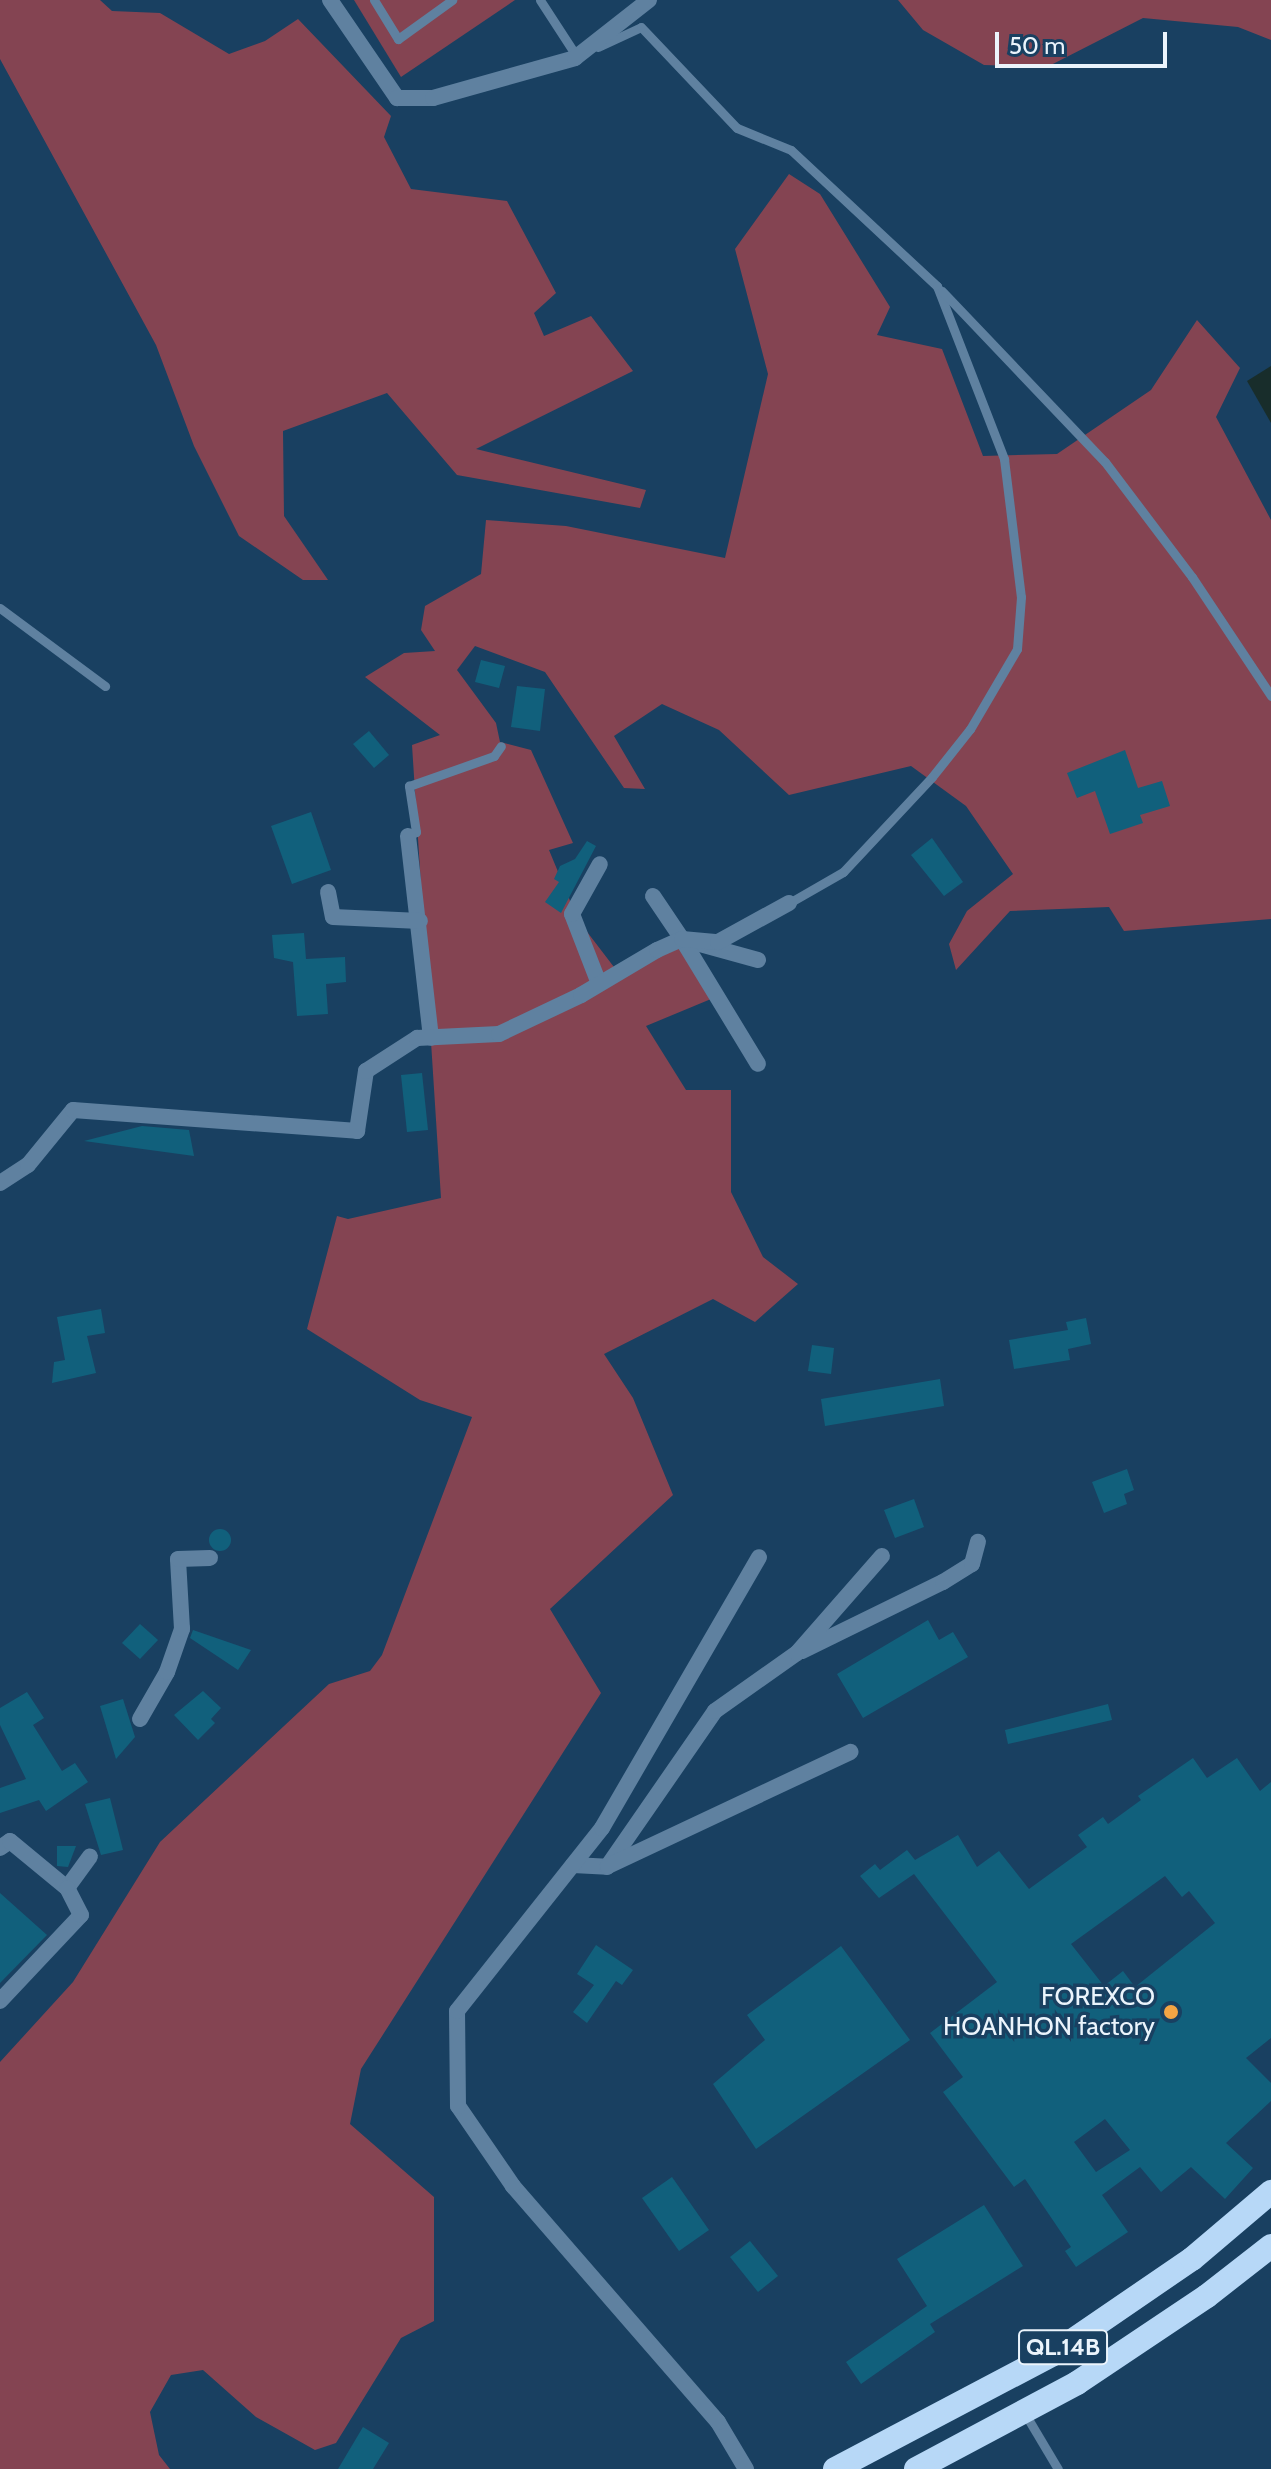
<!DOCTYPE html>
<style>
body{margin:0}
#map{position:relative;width:1271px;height:2469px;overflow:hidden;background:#194061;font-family:Cabin,sans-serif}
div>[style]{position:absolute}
.green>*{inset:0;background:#844452}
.water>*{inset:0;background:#182d2b}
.building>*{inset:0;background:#11607c}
.round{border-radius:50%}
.lane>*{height:9px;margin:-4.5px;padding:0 4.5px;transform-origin:4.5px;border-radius:4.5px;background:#5f81a0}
.street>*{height:16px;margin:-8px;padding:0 8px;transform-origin:8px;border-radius:8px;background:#5f81a0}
.highway>*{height:24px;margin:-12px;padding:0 12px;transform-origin:12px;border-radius:12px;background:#b7d8f7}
.dots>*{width:22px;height:22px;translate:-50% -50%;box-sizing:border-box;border:4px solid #194061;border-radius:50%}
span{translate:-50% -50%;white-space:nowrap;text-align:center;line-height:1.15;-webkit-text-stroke:7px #194061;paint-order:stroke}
.shield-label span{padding:2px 6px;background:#194061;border:2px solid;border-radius:6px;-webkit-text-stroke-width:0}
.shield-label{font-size:24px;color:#ebf4fc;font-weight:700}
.poi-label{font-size:26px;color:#ebf4fc}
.right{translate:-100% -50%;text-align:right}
.scale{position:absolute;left:995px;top:32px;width:172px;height:36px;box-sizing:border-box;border:4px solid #ebf4fc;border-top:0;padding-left:10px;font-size:24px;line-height:28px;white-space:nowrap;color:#ebf4fc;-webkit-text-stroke:6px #194061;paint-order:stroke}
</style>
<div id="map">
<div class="green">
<div style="clip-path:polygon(0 0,100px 0,112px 11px,160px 13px,229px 54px,265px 41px,298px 19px,391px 116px,384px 137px,411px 189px,507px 201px,556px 293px,534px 313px,544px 336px,591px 316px,633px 371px,476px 449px,646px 490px,640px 508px,457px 475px,387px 393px,283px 431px,284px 516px,328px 580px,303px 580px,239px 536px,194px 446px,156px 345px,0 59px)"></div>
<div style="clip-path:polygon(354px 0,515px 0,401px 77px)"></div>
<div style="clip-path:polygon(898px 0,1271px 0,1271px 40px,1238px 27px,1143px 18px,1047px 67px,984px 65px,923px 30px)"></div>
<div style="clip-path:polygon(789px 174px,820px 194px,890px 307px,877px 335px,942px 349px,983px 456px,1057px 454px,1151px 390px,1197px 320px,1240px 368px,1216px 417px,1271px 520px,1271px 919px,1124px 931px,1109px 907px,1010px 911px,956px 970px,949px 944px,967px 911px,1013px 874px,966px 806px,911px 766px,789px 795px,719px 730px,662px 704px,614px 736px,645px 789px,624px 788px,545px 672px,475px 646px,457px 670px,496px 723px,500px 742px,531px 750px,573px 843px,549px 850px,578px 920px,617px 971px,684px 939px,711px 999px,646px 1026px,686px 1090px,731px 1090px,731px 1192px,763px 1257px,798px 1284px,755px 1322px,713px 1299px,604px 1354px,633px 1398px,673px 1495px,550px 1609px,601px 1693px,361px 2069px,350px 2124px,434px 2197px,434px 2321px,401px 2338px,336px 2443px,315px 2450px,256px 2417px,203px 2370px,171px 2375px,150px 2412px,159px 2455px,170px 2469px,0 2469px,0 2062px,73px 1982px,160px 1842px,329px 1684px,370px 1671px,382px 1655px,472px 1417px,420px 1400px,307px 1329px,337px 1216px,348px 1219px,441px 1198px,412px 745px,440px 735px,365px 677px,404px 653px,435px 651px,421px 630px,425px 606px,481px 574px,486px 520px,566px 526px,725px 558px,768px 374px,735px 249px)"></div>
</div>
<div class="water">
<div style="clip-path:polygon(1271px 366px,1271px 423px,1247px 381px)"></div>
</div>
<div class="building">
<div style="clip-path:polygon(481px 660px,505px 666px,499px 688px,475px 682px)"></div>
<div style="clip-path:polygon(517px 686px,545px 689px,540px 731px,511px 727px)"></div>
<div style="clip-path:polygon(369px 731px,389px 755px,374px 768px,353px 744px)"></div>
<div style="clip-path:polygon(1125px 750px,1138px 788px,1162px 781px,1170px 806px,1140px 815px,1143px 823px,1110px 834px,1095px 791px,1077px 798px,1067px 773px)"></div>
<div style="clip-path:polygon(311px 812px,331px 870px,292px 884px,271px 826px)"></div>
<div style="clip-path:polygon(932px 838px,963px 882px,944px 896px,911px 855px)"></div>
<div style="clip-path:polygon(587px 841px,596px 846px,561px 913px,545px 902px,559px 882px,554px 879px,560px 866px,575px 859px)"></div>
<div style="clip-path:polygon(304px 933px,306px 959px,345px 957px,346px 982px,326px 984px,328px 1014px,297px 1016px,293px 962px,274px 958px,272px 935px)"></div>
<div style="clip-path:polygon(422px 1073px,428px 1130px,407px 1132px,401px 1075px)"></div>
<div style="clip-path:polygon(142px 1126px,189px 1130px,194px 1156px,84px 1141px)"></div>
<div style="clip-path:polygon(101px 1309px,105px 1333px,87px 1336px,96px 1373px,52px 1383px,54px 1362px,65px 1360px,57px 1317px)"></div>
<div style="clip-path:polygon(1086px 1318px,1091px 1344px,1068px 1349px,1070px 1360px,1014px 1369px,1009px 1340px,1068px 1330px,1066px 1322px)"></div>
<div style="clip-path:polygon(812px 1345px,834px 1348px,831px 1374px,808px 1371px)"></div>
<div style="clip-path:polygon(940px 1379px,944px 1406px,825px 1426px,821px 1399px)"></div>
<div style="clip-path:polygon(1127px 1469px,1134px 1490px,1124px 1494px,1127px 1504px,1104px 1513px,1092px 1482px)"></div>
<div style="clip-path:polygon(914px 1499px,924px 1527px,895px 1538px,884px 1510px)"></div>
<div class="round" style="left:209px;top:1529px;width:22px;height:22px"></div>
<div style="clip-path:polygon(928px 1620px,939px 1640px,953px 1632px,968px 1657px,863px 1718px,837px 1674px)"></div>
<div style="clip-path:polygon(140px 1624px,158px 1640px,140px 1659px,122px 1643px)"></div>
<div style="clip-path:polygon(193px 1630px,251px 1650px,238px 1670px,190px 1638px)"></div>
<div style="clip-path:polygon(203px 1691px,221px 1708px,211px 1719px,215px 1723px,198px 1740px,174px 1715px)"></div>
<div style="clip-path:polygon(27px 1692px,44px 1718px,33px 1725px,62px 1771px,75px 1763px,88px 1782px,46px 1811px,39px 1800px,0 1813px,0 1788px,26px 1779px,0 1725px,0 1708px)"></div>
<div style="clip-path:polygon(123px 1699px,135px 1737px,116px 1759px,100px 1706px)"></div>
<div style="clip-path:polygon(1108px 1704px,1112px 1720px,1008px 1744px,1005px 1730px)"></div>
<div style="clip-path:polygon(evenodd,1193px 1758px,1207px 1778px,1237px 1758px,1260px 1791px,1271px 1782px,1271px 2038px,1246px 2058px,1271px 2083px,1271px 2101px,1226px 2143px,1253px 2168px,1225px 2199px,1191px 2167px,1161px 2192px,1140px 2167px,1102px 2195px,1128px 2232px,1076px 2267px,1065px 2251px,1071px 2247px,1025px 2179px,1014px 2187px,943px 2092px,963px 2077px,930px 2033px,997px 1982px,914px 1874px,879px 1898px,860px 1876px,875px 1864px,880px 1870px,907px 1850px,915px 1860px,958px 1835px,977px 1867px,999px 1851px,1029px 1889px,1087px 1847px,1078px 1835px,1103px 1817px,1108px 1824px,1141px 1800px,1138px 1796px,1193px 1758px,1165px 1876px,1182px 1897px,1189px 1891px,1215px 1923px,1135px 1987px,1123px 1971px,1104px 1986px,1071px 1944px,1165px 1876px,1193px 1758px,1105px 2119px,1130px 2150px,1096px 2172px,1074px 2142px,1105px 2119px)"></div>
<div style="clip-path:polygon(110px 1798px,123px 1850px,101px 1855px,85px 1804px)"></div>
<div style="clip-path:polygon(57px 1846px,76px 1846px,68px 1867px,57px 1866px)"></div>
<div style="clip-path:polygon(0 1893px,47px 1935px,0 1983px)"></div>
<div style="clip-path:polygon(596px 1945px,633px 1970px,622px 1985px,616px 1981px,587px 2023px,573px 2012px,594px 1985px,577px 1974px)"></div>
<div style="clip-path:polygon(841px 1946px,910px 2040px,756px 2149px,713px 2084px,765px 2040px,747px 2015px)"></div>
<div style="clip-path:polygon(672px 2177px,709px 2230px,679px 2251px,642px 2198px)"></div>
<div style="clip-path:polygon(984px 2205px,1023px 2266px,930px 2324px,935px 2332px,861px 2384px,846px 2362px,927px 2306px,897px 2259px)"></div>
<div style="clip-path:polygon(750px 2241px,778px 2276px,758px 2292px,730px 2257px)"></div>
<div style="clip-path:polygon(363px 2427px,389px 2443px,373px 2469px,338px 2469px)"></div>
</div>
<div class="lane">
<div style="left:374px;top:0;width:46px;rotate:58.4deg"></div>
<div style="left:398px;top:39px;width:67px;rotate:-35.8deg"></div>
<div style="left:540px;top:0;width:68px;rotate:57deg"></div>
<div style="left:598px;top:47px;width:47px;rotate:-24.9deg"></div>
<div style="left:641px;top:27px;width:139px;rotate:46.5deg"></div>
<div style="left:737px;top:128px;width:58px;rotate:22.2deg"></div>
<div style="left:791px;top:150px;width:200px;rotate:43deg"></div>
<div style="left:937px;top:286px;width:186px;rotate:68.8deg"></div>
<div style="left:1004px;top:459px;width:139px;rotate:83deg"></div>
<div style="left:1021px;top:597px;width:52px;rotate:94.4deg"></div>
<div style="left:1017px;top:649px;width:93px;rotate:120.4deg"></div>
<div style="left:970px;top:729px;width:61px;rotate:128.4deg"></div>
<div style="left:932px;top:777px;width:130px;rotate:133.1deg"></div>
<div style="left:843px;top:872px;width:62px;rotate:150.1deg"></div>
<div style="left:942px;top:291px;width:236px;rotate:46.4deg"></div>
<div style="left:1105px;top:462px;width:144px;rotate:52.9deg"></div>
<div style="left:1192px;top:577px;width:143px;rotate:56.4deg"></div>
<div style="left:0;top:608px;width:131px;rotate:36.6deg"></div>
<div style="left:408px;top:836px;width:9px;rotate:-27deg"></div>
<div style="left:416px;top:832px;width:47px;rotate:-98.7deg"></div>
<div style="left:409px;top:786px;width:90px;rotate:-19.4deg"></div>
<div style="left:494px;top:756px;width:12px;rotate:-55deg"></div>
<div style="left:1024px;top:2412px;width:66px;rotate:59.2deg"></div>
</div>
<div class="street">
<div style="left:330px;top:0;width:119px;rotate:55.6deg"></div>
<div style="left:397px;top:98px;width:36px"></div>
<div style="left:433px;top:98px;width:148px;rotate:-15.7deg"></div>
<div style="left:575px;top:58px;width:94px;rotate:-38.1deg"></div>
<div style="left:408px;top:836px;width:203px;rotate:83.5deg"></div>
<div style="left:328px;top:892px;width:25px;rotate:79deg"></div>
<div style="left:333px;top:917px;width:87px;rotate:2.6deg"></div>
<div style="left:653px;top:896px;width:52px;rotate:56deg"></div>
<div style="left:758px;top:960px;width:79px;rotate:-164.6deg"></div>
<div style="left:682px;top:939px;width:146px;rotate:58.7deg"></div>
<div style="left:598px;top:981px;width:72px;rotate:-111.2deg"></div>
<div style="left:572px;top:914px;width:57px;rotate:-60.8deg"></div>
<div style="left:0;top:1183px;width:33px;rotate:-33deg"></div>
<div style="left:28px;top:1165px;width:71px;rotate:-50.7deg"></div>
<div style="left:73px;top:1110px;width:285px;rotate:4.2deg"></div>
<div style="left:357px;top:1131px;width:61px;rotate:-81.5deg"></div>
<div style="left:366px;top:1071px;width:61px;rotate:-32.9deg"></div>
<div style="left:417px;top:1038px;width:82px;rotate:-2.8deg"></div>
<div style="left:499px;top:1034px;width:91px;rotate:-25.4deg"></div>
<div style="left:581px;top:995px;width:88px;rotate:-30.6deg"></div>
<div style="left:657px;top:950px;width:27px;rotate:-24deg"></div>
<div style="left:682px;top:939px;width:36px;rotate:5deg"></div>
<div style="left:718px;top:942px;width:81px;rotate:-28.8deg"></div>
<div style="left:802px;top:1651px;width:157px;rotate:-26.1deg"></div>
<div style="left:943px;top:1582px;width:34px;rotate:-32deg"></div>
<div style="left:972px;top:1564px;width:23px;rotate:-75deg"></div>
<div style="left:140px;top:1719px;width:54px;rotate:-60.1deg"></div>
<div style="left:167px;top:1672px;width:46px;rotate:-70.8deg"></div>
<div style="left:182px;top:1629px;width:70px;rotate:-93.3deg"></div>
<div style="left:178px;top:1559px;width:32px;rotate:-2deg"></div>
<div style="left:0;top:1848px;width:12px;rotate:-35deg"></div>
<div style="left:10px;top:1841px;width:74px;rotate:39.5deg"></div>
<div style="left:67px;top:1888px;width:39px;rotate:-54deg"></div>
<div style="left:573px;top:1865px;width:34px;rotate:3deg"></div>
<div style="left:607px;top:1867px;width:190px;rotate:-55.3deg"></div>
<div style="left:715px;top:1711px;width:100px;rotate:-35.3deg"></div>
<div style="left:797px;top:1653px;width:129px;rotate:-48.8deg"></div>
<div style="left:608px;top:1866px;width:268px;rotate:-25.2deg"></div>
<div style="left:0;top:2001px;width:118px;rotate:-46.7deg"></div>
<div style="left:81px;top:1915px;width:30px;rotate:-117deg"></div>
<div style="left:746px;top:2469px;width:55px;rotate:-120.8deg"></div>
<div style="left:718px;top:2422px;width:313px;rotate:-131deg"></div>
<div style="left:513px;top:2186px;width:97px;rotate:-124.5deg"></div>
<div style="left:458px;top:2106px;width:95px;rotate:-90.6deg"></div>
<div style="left:457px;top:2011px;width:233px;rotate:-51.6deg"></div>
<div style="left:602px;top:1828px;width:313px;rotate:-59.9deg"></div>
</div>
<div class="highway">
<div style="left:835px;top:2469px;width:246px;rotate:-27.8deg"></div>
<div style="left:1053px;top:2354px;width:168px;rotate:-34.4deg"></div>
<div style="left:1192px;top:2259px;width:104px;rotate:-40.3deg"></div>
<div style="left:916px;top:2469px;width:183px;rotate:-28.1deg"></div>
<div style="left:1077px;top:2383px;width:156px;rotate:-33.8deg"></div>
<div style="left:1207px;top:2296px;width:81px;rotate:-38deg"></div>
</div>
<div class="dots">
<div style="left:1171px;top:2012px;background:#f4a444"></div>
</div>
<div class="shield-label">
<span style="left:1063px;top:2347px">QL.14B</span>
</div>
<div class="poi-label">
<span class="right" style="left:1155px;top:2012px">FOREXCO<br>HOANHON factory</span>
</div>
<div class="scale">50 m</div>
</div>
